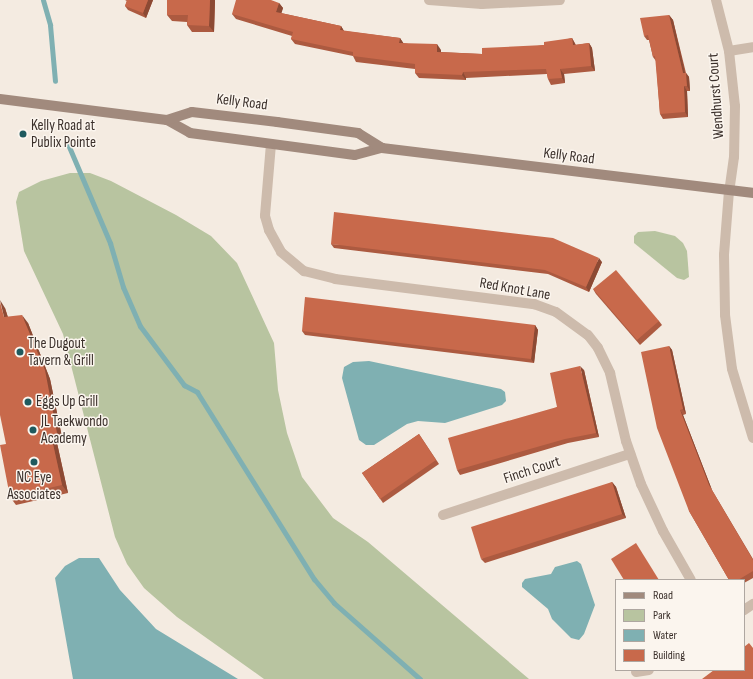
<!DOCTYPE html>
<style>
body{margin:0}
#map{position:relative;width:753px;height:679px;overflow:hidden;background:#f4ebe1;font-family:"Sofia Sans Condensed",sans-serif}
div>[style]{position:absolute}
.green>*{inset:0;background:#b8c4a0}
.water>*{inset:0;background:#7fb0b2}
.stream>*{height:5px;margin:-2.5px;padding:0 2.5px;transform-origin:2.5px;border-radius:2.5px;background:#7fb0b2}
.minor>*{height:10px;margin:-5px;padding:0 5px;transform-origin:5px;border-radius:5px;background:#cdbbac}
.tertiary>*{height:10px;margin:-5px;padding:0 5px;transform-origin:5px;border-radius:5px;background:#cdbbac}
.secondary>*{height:10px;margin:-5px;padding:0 5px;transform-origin:5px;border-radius:5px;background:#a18a7d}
.wall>*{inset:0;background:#ac5a40}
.shaded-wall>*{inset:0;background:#8c4a34}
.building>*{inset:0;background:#c8694b}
.dots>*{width:11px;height:11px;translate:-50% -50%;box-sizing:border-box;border:2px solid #fbf5ee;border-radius:50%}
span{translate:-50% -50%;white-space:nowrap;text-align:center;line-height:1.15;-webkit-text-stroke:3px #fbf5ee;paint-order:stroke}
.street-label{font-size:15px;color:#3b302b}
.poi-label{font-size:15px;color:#3b302b}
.left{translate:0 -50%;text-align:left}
.legend{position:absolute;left:615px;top:579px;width:130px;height:92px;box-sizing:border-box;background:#fbf5ee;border:1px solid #aea6a0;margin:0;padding:5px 7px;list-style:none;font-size:12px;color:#3b302b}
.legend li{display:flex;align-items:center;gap:8px;height:20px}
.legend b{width:20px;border:1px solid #aea6a0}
</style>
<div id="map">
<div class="green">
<div style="clip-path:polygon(70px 173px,90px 173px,111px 181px,176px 215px,211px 236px,237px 263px,274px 343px,278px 390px,287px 433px,302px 477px,333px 518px,368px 542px,529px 679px,264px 679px,177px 617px,144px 588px,127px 564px,115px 537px,63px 334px,24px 251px,16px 202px,19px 192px,41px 181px)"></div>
<div style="clip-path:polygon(655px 231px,675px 236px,683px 243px,687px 251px,689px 277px,684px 280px,677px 278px,634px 243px,634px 236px,638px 232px)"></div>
</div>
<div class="water">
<div style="clip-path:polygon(369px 361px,501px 389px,505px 392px,506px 401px,502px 405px,445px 423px,418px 421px,407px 424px,374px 445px,366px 445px,359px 440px,342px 378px,344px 367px,353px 362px)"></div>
<div style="clip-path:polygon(79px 558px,99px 558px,120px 590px,156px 629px,238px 679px,73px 679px,55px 578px,65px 566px)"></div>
<div style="clip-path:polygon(577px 561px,581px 564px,595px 605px,584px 634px,579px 640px,571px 638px,552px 619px,548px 609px,522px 587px,522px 583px,525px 579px,551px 574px,555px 567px)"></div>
</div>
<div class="stream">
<div style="left:43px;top:0;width:26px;rotate:74deg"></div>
<div style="left:50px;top:25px;width:56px;rotate:84.9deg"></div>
<div style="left:67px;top:142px;width:110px;rotate:66.9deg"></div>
<div style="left:110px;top:243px;width:46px;rotate:73.5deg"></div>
<div style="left:123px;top:287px;width:43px;rotate:66.4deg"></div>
<div style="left:140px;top:326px;width:74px;rotate:53.3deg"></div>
<div style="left:184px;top:385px;width:15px;rotate:28deg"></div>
<div style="left:197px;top:392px;width:221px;rotate:58deg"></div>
<div style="left:314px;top:579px;width:31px;rotate:50deg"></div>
<div style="left:334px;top:603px;width:115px;rotate:41.5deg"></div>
</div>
<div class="minor">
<div style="left:429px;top:0;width:53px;rotate:4.3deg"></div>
<div style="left:482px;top:4px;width:78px;rotate:-2.9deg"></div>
<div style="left:716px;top:0;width:53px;rotate:75.7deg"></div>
<div style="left:729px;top:51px;width:55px;rotate:83.8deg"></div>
<div style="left:735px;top:106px;width:51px;rotate:91.1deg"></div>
<div style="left:734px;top:157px;width:34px;rotate:98deg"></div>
<div style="left:729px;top:51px;width:24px;rotate:-9deg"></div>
<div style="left:271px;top:144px;width:72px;rotate:94.8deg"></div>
<div style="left:265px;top:216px;width:15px;rotate:74deg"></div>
<div style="left:269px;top:230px;width:25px;rotate:61deg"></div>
<div style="left:281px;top:252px;width:30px;rotate:40deg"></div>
<div style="left:304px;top:271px;width:32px;rotate:14deg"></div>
<div style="left:335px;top:279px;width:201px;rotate:7.2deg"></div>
<div style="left:534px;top:304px;width:23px;rotate:20deg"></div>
<div style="left:556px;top:312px;width:39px;rotate:36deg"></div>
<div style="left:588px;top:335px;width:16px;rotate:52deg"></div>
<div style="left:598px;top:348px;width:28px;rotate:64deg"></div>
<div style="left:610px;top:373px;width:70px;rotate:76.8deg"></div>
<div style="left:626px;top:441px;width:46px;rotate:70.8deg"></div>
<div style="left:641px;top:484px;width:52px;rotate:64.9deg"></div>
<div style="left:663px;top:531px;width:56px;rotate:60.3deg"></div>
<div style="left:443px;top:515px;width:197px;rotate:-18.1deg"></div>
<div style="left:744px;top:610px;width:11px;rotate:-34deg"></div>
<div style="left:636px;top:672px;width:13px;rotate:-9deg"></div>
</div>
<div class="tertiary">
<div style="left:729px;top:191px;width:64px;rotate:94.5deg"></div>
<div style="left:724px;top:255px;width:60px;rotate:89deg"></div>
<div style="left:725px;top:315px;width:54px;rotate:82.6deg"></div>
<div style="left:732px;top:369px;width:72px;rotate:73.1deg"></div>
</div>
<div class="secondary">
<div style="left:0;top:99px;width:168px;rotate:7.2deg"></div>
<div style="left:167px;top:120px;width:26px;rotate:29deg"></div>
<div style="left:190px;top:133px;width:166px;rotate:7.6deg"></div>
<div style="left:355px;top:155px;width:28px;rotate:-15deg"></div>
<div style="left:382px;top:148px;width:374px;rotate:6.9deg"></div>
<div style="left:167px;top:120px;width:26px;rotate:-18deg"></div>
<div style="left:192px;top:112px;width:86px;rotate:6.7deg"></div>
<div style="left:277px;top:122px;width:82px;rotate:7.7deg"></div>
<div style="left:358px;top:133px;width:28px;rotate:32deg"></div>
</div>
<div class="wall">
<div style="clip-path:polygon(125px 0,153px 0,146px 18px,128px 10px,125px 6px,127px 1px)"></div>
<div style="clip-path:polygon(167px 0,215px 0,214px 32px,192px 32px,187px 25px,187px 22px,172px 21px,167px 15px)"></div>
<div style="clip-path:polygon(279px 3px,283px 8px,281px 13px,341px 26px,344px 31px,400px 38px,403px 43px,441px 50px,441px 52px,482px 54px,544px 45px,572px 38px,576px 45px,589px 43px,592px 48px,595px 71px,564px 74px,565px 83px,551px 85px,548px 79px,547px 74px,466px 78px,466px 80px,419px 78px,415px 73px,415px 69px,356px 62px,353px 56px,295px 44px,291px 39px,292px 36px,236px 19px,232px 14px)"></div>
<div style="clip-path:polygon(669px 15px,673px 20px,686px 73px,689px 77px,690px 91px,687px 91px,688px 117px,663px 119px,660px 114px,656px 61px,653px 57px,649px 40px,647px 40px,644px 36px)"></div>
<div style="clip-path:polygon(331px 244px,602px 262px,589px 292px,548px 274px,334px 248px)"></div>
<div style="clip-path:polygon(593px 289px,659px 321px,662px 325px,640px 345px,596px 294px)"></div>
<div style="clip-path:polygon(5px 308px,8px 317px,28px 323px,50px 379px,63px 442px,57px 443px,68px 493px,16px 505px,10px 497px,6px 444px)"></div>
<div style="clip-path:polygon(535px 325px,538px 330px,534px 363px,305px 335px,302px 331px)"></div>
<div style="clip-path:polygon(669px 346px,672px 350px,686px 414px,683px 415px,712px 490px,753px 559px,753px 578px,744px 583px,744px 580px,729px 580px,689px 511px)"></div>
<div style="clip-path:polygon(584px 370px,599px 437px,568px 443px,460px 475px,457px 470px,557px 407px)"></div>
<div style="clip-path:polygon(419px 434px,439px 464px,383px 503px,362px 473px)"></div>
<div style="clip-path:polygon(612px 482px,616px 487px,626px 518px,485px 563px,481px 559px)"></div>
</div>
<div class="shaded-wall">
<div style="clip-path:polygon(148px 0,153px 0,146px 18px,143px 13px)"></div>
<div style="clip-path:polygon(210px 0,215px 0,214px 32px,209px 26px)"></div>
<div style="clip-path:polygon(279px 3px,283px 8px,280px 18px,276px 12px)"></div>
<div style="clip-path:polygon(669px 15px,673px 20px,686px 77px,686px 73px,689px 77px,690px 91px,687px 86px,683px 73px)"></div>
<div style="clip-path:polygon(341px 26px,344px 31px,340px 30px)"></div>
<div style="clip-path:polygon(400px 38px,404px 44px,399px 43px)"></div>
<div style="clip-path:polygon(572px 38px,575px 44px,576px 50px,573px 45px)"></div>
<div style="clip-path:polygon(589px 43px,592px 48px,595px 71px,591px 66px)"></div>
<div style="clip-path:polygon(437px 44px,441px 50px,441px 57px,437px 52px)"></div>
<div style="clip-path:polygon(560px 69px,564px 74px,565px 83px,562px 78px)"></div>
<div style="clip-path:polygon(463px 72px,466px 78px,466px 80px,462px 75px)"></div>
<div style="clip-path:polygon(684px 86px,687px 91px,688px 117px,685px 112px)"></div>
<div style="clip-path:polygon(599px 258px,602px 262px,589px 292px,586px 287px)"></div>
<div style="clip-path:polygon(0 300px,5px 308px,10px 325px,4px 317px)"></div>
<div style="clip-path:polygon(22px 315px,28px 323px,50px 379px,63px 442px,57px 433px)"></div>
<div style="clip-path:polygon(535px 325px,538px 330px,534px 363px,531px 359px)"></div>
<div style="clip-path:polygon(669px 346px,672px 350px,686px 414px,683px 409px)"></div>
<div style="clip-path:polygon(580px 366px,584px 370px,599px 437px,596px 433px)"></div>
<div style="clip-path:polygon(680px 410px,683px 415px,712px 490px,753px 560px,709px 485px)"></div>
<div style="clip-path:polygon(51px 435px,57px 443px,68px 493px,62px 485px)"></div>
<div style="clip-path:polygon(612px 482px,616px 487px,626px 518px,622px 514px)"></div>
</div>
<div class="building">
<div style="clip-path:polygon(127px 0,148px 0,143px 13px,125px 6px)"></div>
<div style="clip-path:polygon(167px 0,210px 0,209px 26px,187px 25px,188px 15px,167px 15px)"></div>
<div style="clip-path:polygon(236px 0,271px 0,279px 3px,276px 12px,341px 26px,340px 30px,400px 38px,399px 43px,437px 44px,437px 52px,482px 54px,482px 48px,544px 45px,544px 42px,572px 38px,573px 45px,589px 43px,591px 66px,560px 69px,562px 78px,548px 79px,546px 69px,463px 72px,462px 75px,415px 73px,415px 64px,353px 56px,353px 52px,291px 39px,293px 32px,232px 14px)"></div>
<div style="clip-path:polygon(669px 15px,683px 73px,686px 73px,687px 86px,684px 86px,685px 112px,660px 114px,655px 56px,653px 57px,648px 35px,644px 36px,640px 18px)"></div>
<div style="clip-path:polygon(334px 212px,553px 238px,599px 258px,586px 287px,545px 270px,331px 244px)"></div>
<div style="clip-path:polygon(616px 270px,659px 321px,637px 340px,593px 289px)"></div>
<div style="clip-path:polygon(305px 297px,535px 325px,531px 359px,302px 331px)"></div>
<div style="clip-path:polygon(0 302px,4px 317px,22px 315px,45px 370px,57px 433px,51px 435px,62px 485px,10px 497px,0 445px,6px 444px,0 415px)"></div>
<div style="clip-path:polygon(669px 346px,683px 409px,680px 410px,709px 485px,753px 560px,753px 571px,738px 580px,729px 580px,689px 511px,657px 428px,641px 352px)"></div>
<div style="clip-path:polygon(580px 366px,596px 433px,565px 439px,457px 470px,448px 438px,557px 407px,550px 373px)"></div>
<div style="clip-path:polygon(419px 434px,436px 460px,380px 499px,362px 473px)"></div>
<div style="clip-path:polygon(612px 482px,622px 514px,481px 559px,471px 527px)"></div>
<div style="clip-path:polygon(636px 543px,659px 580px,624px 580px,611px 559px)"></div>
<div style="clip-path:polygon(749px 643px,753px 648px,753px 679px,702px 679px,714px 670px,744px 670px,744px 647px)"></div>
</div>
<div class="dots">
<div style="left:23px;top:134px;background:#1f5a5e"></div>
<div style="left:20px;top:352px;background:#1f5a5e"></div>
<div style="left:28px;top:402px;background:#1f5a5e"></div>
<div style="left:33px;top:430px;background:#1f5a5e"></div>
<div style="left:34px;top:462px;background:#1f5a5e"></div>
</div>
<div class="street-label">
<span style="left:716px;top:96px;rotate:-94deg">Wendhurst Court</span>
<span style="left:242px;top:102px;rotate:7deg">Kelly Road</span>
<span style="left:569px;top:156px;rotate:7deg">Kelly Road</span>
<span style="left:515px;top:289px;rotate:10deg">Red Knot Lane</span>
<span style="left:532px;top:470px;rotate:-18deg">Finch Court</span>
</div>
<div class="poi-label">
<span class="left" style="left:31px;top:134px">Kelly Road at<br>Publix Pointe</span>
<span class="left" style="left:28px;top:352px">The Dugout<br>Tavern &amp; Grill</span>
<span class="left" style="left:36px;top:402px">Eggs Up Grill</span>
<span class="left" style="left:41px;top:430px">JL Taekwondo<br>Academy</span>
<span style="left:34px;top:486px">NC Eye<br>Associates</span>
</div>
<ul class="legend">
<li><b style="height:5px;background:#a18a7d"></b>Road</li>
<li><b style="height:11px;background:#b8c4a0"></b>Park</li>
<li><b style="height:11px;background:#7fb0b2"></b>Water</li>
<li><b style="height:11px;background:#c8694b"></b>Building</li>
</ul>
</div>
